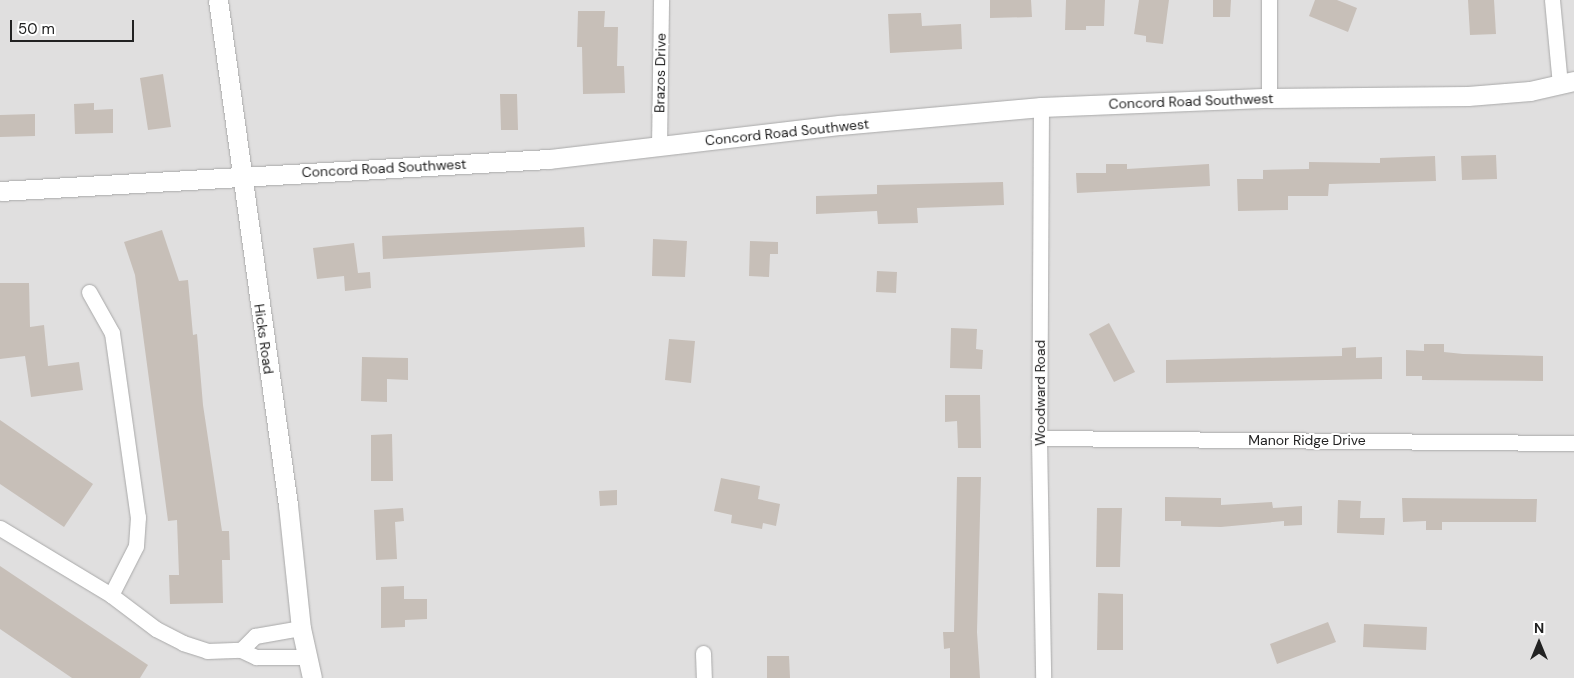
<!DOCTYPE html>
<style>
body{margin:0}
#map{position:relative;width:1574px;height:678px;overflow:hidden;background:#f2efe9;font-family:"DM Sans",sans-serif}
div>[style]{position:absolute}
.residential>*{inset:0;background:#e0dfdf}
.building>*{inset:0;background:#c7bfb8}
.roads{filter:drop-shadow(0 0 1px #a9a9a9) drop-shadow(0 0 1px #a9a9a9)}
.minor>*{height:15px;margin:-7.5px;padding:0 7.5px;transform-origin:7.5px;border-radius:7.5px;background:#fff}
.tertiary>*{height:19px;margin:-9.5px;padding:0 9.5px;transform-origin:9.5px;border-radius:9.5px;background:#fff}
span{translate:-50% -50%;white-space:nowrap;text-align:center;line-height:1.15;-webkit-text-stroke:4px #fff;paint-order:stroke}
.street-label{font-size:14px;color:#222}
.north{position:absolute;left:1514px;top:618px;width:50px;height:50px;-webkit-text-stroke:4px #fff;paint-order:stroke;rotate:0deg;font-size:14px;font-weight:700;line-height:20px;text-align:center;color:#222}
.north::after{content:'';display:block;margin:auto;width:18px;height:22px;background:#222;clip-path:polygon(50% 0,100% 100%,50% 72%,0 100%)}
.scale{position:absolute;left:10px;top:20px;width:124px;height:22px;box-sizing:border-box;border:2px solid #222;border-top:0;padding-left:6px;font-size:15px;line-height:18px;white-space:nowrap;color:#222;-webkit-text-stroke:4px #fff;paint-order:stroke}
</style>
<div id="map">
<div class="residential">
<div style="clip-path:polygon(0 0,1574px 0,1574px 678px,0 678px)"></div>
</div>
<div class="building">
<div style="clip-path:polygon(990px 0,1031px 0,1032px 17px,990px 18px)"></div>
<div style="clip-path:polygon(1066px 0,1105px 0,1104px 26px,1086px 26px,1086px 30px,1065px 30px)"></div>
<div style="clip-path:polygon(1139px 0,1169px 0,1163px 44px,1146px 42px,1146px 36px,1134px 34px)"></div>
<div style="clip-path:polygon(1213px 0,1231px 0,1230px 17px,1213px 17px)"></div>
<div style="clip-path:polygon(1315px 0,1337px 0,1357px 8px,1348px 32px,1309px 16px)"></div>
<div style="clip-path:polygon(1468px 0,1494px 0,1496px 34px,1470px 35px)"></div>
<div style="clip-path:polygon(578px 11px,605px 11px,604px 27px,618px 27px,617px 66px,624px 66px,625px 93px,583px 94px,582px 47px,577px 47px)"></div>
<div style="clip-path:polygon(921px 13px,922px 26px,961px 24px,962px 49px,890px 53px,888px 14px)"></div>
<div style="clip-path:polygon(163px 74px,171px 127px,148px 130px,140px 78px)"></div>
<div style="clip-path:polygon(500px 94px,517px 94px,518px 130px,501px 130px)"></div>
<div style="clip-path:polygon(94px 103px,94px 110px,113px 109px,113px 133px,75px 134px,74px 104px)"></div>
<div style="clip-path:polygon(35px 114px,35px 136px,0 137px,0 115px)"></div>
<div style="clip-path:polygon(1496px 155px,1497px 179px,1462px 180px,1461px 156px)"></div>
<div style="clip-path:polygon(1435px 156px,1436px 181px,1329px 184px,1328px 196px,1288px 196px,1288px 210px,1238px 211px,1237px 179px,1263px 179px,1263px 170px,1309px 169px,1309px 162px,1380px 163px,1380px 158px)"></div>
<div style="clip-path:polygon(1106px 164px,1127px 164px,1127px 169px,1209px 164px,1210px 186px,1077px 193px,1076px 173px,1106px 173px)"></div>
<div style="clip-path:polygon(1003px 182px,1004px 205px,917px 208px,918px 223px,878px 224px,877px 211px,816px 214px,816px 196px,877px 194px,877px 185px)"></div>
<div style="clip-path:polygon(584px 227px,585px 247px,383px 259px,382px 236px)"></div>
<div style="clip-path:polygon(162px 230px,179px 281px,188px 280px,193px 335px,197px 334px,203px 405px,222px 531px,229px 531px,230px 560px,222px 560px,223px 603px,170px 604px,169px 575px,179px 575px,177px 520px,168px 521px,135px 275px,124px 242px)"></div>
<div style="clip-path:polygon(653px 239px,687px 241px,685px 277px,652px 276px)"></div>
<div style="clip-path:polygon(750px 241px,778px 242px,778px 254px,770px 254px,769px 277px,749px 276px)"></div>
<div style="clip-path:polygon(354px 243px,358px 273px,370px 272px,371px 288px,345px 291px,344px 276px,317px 279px,313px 248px)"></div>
<div style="clip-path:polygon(877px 271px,897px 272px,896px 293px,876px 292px)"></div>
<div style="clip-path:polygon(0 283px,29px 283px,30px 327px,44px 325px,48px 366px,79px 362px,83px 390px,31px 397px,25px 356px,0 359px)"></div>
<div style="clip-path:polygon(1109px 323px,1135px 372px,1114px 382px,1089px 334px)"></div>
<div style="clip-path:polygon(951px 328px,977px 329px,976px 349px,983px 350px,982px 369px,950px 368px)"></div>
<div style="clip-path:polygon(669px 339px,695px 341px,691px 383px,665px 380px)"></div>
<div style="clip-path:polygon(1424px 344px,1444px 344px,1444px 352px,1463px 354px,1543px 356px,1543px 381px,1422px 380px,1422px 376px,1406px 376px,1406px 350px,1424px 351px)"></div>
<div style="clip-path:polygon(1356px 347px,1356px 358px,1382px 357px,1382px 379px,1166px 383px,1166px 360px,1342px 356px,1342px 348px)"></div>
<div style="clip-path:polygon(362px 357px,408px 358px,408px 380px,387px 379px,387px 402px,361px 401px)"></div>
<div style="clip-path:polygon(945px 395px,980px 395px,981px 448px,958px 448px,957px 421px,945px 422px)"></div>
<div style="clip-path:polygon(0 420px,93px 484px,64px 527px,0 484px)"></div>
<div style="clip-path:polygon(392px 434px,393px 481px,371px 481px,371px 435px)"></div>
<div style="clip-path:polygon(957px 477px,981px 477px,977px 632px,980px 678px,950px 678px,950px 648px,944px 649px,943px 632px,954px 632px)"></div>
<div style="clip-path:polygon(721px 478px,760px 486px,758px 499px,780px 504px,776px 526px,763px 523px,762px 529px,731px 523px,732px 515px,714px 511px)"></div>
<div style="clip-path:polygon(617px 490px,617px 505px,600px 506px,599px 491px)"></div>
<div style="clip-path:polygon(1165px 497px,1221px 498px,1221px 505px,1272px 502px,1273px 508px,1302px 506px,1302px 525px,1284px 526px,1284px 521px,1221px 527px,1181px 526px,1181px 521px,1165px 521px)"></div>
<div style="clip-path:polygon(1402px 498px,1537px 499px,1536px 522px,1442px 522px,1442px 530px,1426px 530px,1426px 521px,1403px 522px)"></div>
<div style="clip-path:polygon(1338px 500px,1361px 501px,1360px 518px,1385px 518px,1384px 535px,1337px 533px)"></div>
<div style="clip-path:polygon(403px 508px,404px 521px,395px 522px,397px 559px,376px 560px,374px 510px)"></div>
<div style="clip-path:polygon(1097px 508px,1122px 508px,1120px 567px,1096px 567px)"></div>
<div style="clip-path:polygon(0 566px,148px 665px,140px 678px,72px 678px,0 629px)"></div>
<div style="clip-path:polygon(404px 586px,404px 599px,427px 599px,427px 619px,405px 620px,405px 627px,381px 628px,381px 587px)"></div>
<div style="clip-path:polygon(1098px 593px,1123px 594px,1123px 650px,1097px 650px)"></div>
<div style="clip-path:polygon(1328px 622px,1336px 642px,1277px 664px,1270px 644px)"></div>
<div style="clip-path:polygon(1364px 624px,1427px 627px,1426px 650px,1363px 647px)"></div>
<div style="clip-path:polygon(767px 656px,789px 656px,790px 678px,767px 678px)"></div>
</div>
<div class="roads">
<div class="minor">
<div style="left:1552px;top:0;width:85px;rotate:84.6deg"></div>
<div style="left:1269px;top:98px;width:98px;rotate:-90deg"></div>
<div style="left:1041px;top:107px;width:331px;rotate:90.3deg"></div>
<div style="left:1039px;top:438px;width:240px;rotate:89deg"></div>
<div style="left:659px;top:147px;width:147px;rotate:-89.2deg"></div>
<div style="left:89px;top:292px;width:47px;rotate:60.7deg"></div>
<div style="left:112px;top:333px;width:186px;rotate:82deg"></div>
<div style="left:138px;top:517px;width:29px;rotate:94deg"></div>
<div style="left:136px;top:546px;width:55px;rotate:117deg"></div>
<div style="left:1039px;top:438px;width:535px;rotate:0.54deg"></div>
<div style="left:0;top:528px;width:130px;rotate:31.1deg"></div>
<div style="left:111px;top:595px;width:56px;rotate:37.1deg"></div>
<div style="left:156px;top:629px;width:30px;rotate:27deg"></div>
<div style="left:183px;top:643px;width:25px;rotate:18deg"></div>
<div style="left:207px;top:651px;width:34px;rotate:-2deg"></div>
<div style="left:241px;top:650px;width:17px;rotate:25deg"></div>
<div style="left:256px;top:657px;width:49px"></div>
<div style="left:241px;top:650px;width:20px;rotate:-45deg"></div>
<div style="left:255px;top:636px;width:47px;rotate:-9.9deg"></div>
<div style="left:703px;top:653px;width:25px;rotate:88deg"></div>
</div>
<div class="tertiary">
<div style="left:218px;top:0;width:510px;rotate:82.11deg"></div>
<div style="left:288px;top:505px;width:124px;rotate:84deg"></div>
<div style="left:301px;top:628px;width:51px;rotate:77.6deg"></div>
<div style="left:0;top:191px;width:550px;rotate:-3.34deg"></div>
<div style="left:549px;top:159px;width:293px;rotate:-6.7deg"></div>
<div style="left:840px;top:125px;width:202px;rotate:-5.1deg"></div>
<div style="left:1041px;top:107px;width:228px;rotate:-2.3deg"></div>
<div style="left:1269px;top:98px;width:199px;rotate:-0.6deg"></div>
<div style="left:1468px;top:96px;width:62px;rotate:-4.6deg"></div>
<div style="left:1530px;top:91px;width:45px;rotate:-12.8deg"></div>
</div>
</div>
<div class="street-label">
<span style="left:660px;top:73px;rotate:-89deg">Brazos Drive</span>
<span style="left:1191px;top:101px;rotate:-2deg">Concord Road Southwest</span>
<span style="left:787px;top:132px;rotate:-6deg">Concord Road Southwest</span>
<span style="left:384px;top:168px;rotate:-3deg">Concord Road Southwest</span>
<span style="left:264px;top:339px;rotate:82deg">Hicks Road</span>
<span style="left:1040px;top:393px;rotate:-90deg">Woodward Road</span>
<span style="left:1307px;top:440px">Manor Ridge Drive</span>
</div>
<div class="north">N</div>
<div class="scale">50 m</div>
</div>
